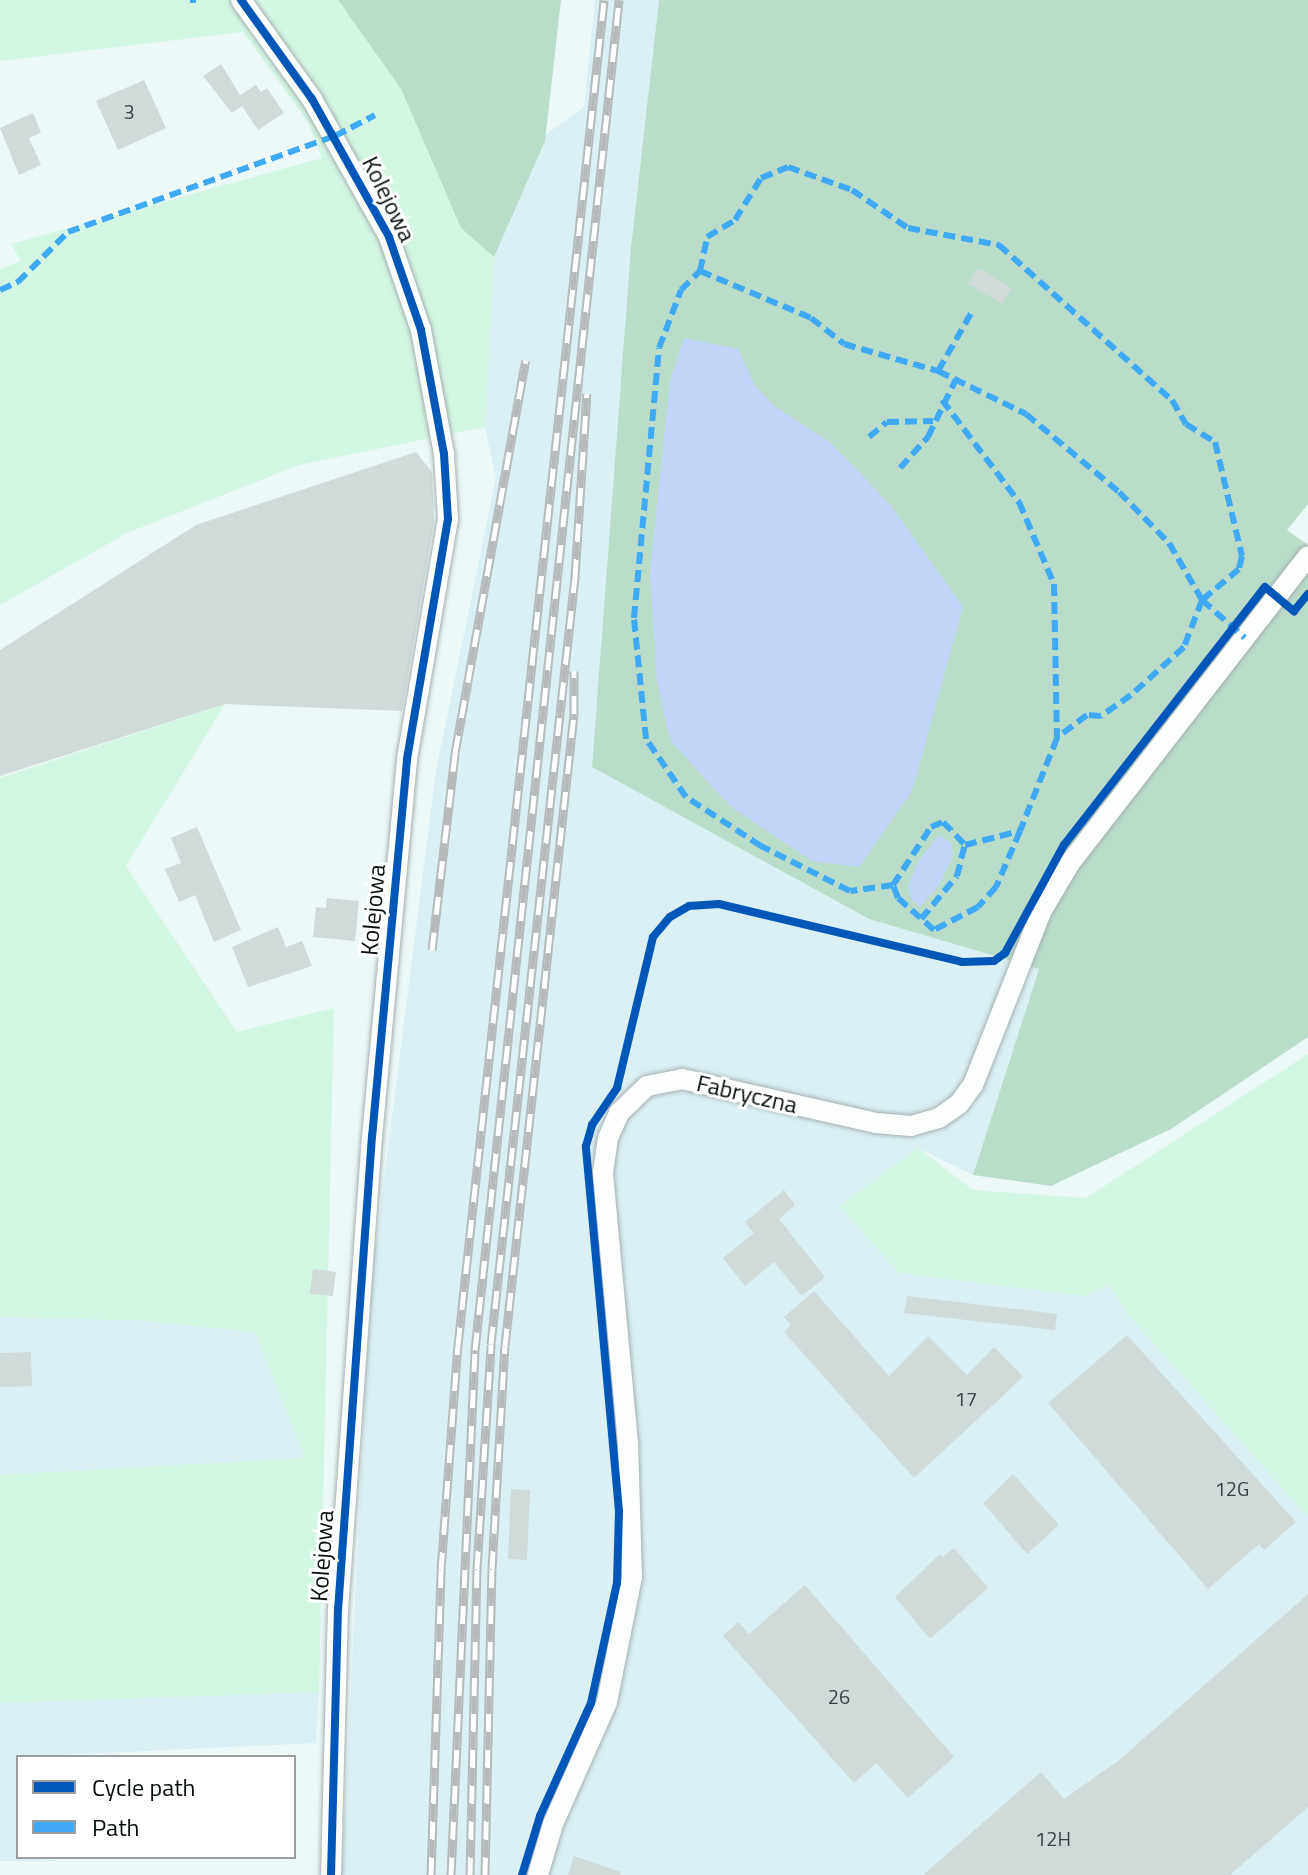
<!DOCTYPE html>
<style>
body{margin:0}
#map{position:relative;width:1308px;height:1875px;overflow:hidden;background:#edf8f9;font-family:"Titillium Web",sans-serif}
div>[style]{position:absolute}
.built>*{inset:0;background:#daf0f4}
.green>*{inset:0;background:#d4f7e3}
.forest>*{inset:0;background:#baddca}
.water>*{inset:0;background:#c1d5f8}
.building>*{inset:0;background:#d0dad9}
.roads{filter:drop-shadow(0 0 2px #a6afb0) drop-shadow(0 0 2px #a6afb0)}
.street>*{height:20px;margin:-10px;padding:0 10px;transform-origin:10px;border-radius:10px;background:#fcfefe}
.rail>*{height:9px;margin-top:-4.5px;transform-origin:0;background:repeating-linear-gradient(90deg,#fff 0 18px,#b7babb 0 36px);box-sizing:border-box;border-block:2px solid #b7babb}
.quiet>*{height:6px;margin-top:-3px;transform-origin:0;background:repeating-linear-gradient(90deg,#3fa9f5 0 12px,transparent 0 18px)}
.cycleway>*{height:8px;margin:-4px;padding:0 4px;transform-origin:4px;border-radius:4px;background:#0057b8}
span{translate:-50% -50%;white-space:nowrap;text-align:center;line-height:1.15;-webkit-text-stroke:6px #fff;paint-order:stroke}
.number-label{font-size:20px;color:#3a4243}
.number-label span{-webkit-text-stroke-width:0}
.street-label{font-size:24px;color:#080f11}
.legend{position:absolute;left:16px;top:1755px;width:280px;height:104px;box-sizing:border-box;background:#fff;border:2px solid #9c9fa0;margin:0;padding:10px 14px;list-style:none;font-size:24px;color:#080f11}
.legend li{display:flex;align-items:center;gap:16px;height:40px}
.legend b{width:40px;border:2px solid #9c9fa0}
</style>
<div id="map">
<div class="built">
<div style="clip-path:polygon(595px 0,659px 0,631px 247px,592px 767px,869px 919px,1039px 969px,973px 1175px,918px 1148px,840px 1206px,1109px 1284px,1125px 1311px,1308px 1517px,1308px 1875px,342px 1875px,370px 1290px,436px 771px,496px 478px,485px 427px,494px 257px,545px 135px,584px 107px)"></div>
<div style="clip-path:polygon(0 1317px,135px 1320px,255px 1332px,305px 1458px,0 1475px)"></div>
<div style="clip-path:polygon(319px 1692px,316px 1743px,18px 1757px,18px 1857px,62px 1861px,0 1861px,0 1703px)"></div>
</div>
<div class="green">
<div style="clip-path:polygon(0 0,338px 0,401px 89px,461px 228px,494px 257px,485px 427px,299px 465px,127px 533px,0 605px,0 269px,21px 261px,11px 244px,322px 158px,308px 122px,243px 32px,0 61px)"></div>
<div style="clip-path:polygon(225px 704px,126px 866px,237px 1032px,334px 1008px,319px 1692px,0 1703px,0 1475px,305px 1458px,255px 1332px,135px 1320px,0 1317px,0 778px)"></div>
<div style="clip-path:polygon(1308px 1054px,1308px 1517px,1125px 1311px,1109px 1284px,1085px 1296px,899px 1273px,839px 1206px,918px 1148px,973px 1190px,1086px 1198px)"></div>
</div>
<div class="forest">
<div style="clip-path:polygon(338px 0,561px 0,545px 141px,494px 257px,461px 228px,401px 89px)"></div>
<div style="clip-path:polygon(659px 0,1308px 0,1308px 504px,1287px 530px,1308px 545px,1308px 1037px,1171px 1129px,1051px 1186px,973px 1175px,1039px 969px,869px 919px,592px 767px,631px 247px)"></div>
</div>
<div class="water">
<div style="clip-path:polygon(684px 338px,738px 349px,755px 386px,774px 406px,831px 443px,891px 506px,963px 607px,912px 791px,859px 867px,812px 861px,730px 806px,670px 740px,657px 681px,650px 573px,670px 382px)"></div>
<div style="clip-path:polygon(939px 835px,951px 843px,953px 855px,939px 885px,920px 907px,911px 899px,908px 886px,918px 862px)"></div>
</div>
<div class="building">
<div style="clip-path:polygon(221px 64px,240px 95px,256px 85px,261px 92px,267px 88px,284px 113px,258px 130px,242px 106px,232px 113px,203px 76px)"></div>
<div style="clip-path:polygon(144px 80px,166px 128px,118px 150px,96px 101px)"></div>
<div style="clip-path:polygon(33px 113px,41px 133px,29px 138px,41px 165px,19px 175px,0 128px)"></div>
<div style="clip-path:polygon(978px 268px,1012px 288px,1002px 304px,968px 284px)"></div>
<div style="clip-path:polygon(416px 452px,432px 472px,434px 522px,402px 711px,225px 704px,0 776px,0 650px,196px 525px)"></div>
<div style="clip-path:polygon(197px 827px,241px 930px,214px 942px,195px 895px,179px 902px,165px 869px,181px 863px,171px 838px)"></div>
<div style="clip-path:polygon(327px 898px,359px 901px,355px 941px,313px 937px,316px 907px,326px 908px)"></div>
<div style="clip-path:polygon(278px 927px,286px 947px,302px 941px,312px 966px,248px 987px,232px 947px)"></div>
<div style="clip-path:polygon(784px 1190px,795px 1205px,779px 1219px,825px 1277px,802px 1296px,774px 1262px,745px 1286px,723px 1258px,754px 1233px,745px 1222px)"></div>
<div style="clip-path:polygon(313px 1269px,336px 1272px,333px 1296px,310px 1294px)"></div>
<div style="clip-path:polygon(814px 1291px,889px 1376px,928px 1336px,967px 1375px,994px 1347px,1023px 1377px,914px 1478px,784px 1332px,791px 1325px,784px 1317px)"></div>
<div style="clip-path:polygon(907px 1296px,1057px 1314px,1055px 1330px,904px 1313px)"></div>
<div style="clip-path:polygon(1127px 1335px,1296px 1522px,1264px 1550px,1259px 1544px,1208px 1589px,1048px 1403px)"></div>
<div style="clip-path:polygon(31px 1352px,32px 1386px,0 1387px,0 1353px)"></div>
<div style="clip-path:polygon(1013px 1474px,1059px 1525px,1027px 1554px,983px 1503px)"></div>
<div style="clip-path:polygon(511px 1489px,530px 1490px,527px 1560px,508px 1559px)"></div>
<div style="clip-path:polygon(954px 1548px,988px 1588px,930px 1639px,895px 1597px,940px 1554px,943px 1557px)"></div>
<div style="clip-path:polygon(805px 1585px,954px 1757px,908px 1798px,876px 1763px,854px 1783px,723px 1636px,738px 1622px,749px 1634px)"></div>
<div style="clip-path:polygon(1308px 1594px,1308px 1807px,1230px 1875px,923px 1875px,1041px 1772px,1064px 1799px,1118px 1761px)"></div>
<div style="clip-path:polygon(574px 1856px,621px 1872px,620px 1875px,568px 1875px)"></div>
</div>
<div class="roads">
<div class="street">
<div style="left:241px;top:0;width:122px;rotate:54.4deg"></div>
<div style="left:312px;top:99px;width:158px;rotate:60.8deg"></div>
<div style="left:389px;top:237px;width:98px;rotate:71deg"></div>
<div style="left:421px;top:330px;width:126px;rotate:79.5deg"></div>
<div style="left:444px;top:454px;width:65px;rotate:86.5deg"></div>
<div style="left:448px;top:519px;width:244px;rotate:99.7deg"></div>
<div style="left:407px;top:760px;width:378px;rotate:95.3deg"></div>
<div style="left:372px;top:1136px;width:473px;rotate:94.1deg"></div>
<div style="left:338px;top:1608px;width:267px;rotate:91.5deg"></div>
<div style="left:538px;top:1875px;width:53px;rotate:-73.6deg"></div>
<div style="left:553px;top:1824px;width:133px;rotate:-66.1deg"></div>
<div style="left:607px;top:1702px;width:127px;rotate:-78.7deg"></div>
<div style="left:632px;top:1577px;width:134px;rotate:-91.7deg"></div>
<div style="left:628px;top:1443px;width:271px;rotate:-95.3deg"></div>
<div style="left:603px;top:1173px;width:35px;rotate:-82deg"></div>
<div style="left:608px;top:1138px;width:27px;rotate:-66deg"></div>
<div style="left:619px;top:1113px;width:39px;rotate:-44deg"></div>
<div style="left:647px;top:1086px;width:36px;rotate:-11deg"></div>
<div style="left:682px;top:1079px;width:199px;rotate:12.8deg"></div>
<div style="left:876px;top:1123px;width:35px;rotate:5deg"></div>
<div style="left:911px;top:1126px;width:29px;rotate:-16deg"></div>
<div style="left:939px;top:1118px;width:24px;rotate:-35deg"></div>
<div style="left:959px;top:1104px;width:24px;rotate:-54deg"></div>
<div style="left:973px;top:1085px;width:186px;rotate:-68.5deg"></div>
<div style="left:1041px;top:912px;width:57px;rotate:-59.4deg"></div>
<div style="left:1070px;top:863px;width:388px;rotate:-52.2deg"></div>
</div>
</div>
<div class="rail">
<div style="left:432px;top:950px;width:198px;rotate:-83.3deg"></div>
<div style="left:455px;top:753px;width:399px;rotate:-79.8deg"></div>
<div style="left:431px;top:1875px;width:305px;rotate:-88.1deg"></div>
<div style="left:441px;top:1570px;width:226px;rotate:-85.7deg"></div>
<div style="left:458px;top:1345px;width:1353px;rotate:-83.8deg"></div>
<div style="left:451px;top:1875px;width:526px;rotate:-87.38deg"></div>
<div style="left:475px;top:1350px;width:1358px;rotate:-83.91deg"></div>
<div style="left:470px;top:1875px;width:306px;rotate:-88.7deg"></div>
<div style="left:477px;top:1569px;width:225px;rotate:-86.4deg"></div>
<div style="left:491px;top:1344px;width:772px;rotate:-83.75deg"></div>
<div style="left:575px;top:577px;width:184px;rotate:-86.3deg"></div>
<div style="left:485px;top:1875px;width:306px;rotate:-88.7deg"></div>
<div style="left:492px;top:1569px;width:223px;rotate:-86.7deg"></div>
<div style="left:505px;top:1346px;width:636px;rotate:-83.77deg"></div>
<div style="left:574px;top:714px;width:43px;rotate:-90deg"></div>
</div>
<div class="quiet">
<div style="left:190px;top:0;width:6px"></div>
<div style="left:700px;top:271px;width:121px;rotate:22.9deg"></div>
<div style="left:811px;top:318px;width:42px;rotate:38.2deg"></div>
<div style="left:844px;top:344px;width:98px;rotate:16deg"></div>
<div style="left:938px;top:371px;width:98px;rotate:26deg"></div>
<div style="left:1026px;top:414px;width:121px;rotate:40deg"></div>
<div style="left:1119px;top:492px;width:71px;rotate:45.6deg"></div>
<div style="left:1169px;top:543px;width:66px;rotate:59.9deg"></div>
<div style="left:1202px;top:600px;width:57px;rotate:41.5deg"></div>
<div style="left:0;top:290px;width:20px;rotate:-24deg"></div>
<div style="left:18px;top:282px;width:71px;rotate:-45deg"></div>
<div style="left:68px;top:232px;width:284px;rotate:-19.8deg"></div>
<div style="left:335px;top:136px;width:45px;rotate:-27.7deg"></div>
<div style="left:938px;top:371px;width:70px;rotate:-60.2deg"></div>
<div style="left:942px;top:400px;width:128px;rotate:53deg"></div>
<div style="left:1019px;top:502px;width:89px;rotate:66.9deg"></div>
<div style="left:1054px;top:584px;width:154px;rotate:88.9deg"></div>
<div style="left:1057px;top:738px;width:100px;rotate:111.7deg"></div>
<div style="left:1020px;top:831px;width:61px;rotate:113.2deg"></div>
<div style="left:996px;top:887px;width:27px;rotate:132deg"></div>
<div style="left:978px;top:907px;width:50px;rotate:152.4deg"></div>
<div style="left:934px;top:930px;width:48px;rotate:-138.4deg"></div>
<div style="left:898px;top:898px;width:14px;rotate:-111deg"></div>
<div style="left:893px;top:885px;width:69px;rotate:-56.8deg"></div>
<div style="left:931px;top:827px;width:13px;rotate:-23deg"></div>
<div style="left:943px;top:822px;width:32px;rotate:46deg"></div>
<div style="left:965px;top:845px;width:57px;rotate:-14.3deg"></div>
<div style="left:869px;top:437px;width:23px;rotate:-40deg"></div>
<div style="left:887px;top:422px;width:46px;rotate:-1.2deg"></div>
<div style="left:900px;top:468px;width:42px;rotate:-47.9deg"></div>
<div style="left:928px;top:437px;width:64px;rotate:-64.2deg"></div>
<div style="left:893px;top:885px;width:43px;rotate:172.1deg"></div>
<div style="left:850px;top:891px;width:100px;rotate:-153.2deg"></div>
<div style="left:761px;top:846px;width:90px;rotate:-146.8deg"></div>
<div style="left:686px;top:797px;width:70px;rotate:-124.6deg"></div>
<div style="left:646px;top:739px;width:122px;rotate:-95.7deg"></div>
<div style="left:634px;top:618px;width:271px;rotate:-84.7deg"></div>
<div style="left:659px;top:348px;width:62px;rotate:-69.2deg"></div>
<div style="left:681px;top:290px;width:27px;rotate:-45deg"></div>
<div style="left:700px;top:271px;width:35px;rotate:-78deg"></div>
<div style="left:707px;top:237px;width:33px;rotate:-31deg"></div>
<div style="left:735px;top:220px;width:49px;rotate:-58.2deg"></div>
<div style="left:761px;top:178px;width:29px;rotate:-22deg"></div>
<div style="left:788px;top:167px;width:68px;rotate:19.8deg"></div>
<div style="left:852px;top:190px;width:68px;rotate:34.2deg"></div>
<div style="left:908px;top:228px;width:93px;rotate:10.6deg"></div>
<div style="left:999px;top:245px;width:232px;rotate:41.9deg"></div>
<div style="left:1172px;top:400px;width:28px;rotate:60deg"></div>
<div style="left:1186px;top:424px;width:34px;rotate:32deg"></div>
<div style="left:1215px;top:442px;width:117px;rotate:76.7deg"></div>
<div style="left:1242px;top:556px;width:13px;rotate:103deg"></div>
<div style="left:1239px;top:569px;width:48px;rotate:140deg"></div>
<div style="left:1202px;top:600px;width:50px;rotate:111deg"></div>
<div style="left:1184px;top:647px;width:72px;rotate:137.8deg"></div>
<div style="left:1131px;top:695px;width:37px;rotate:145deg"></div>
<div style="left:1101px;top:716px;width:14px;rotate:-176deg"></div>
<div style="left:1087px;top:715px;width:38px;rotate:143deg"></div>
<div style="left:921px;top:919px;width:56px;rotate:-50.1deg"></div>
<div style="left:957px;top:876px;width:32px;rotate:-76deg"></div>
</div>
<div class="cycleway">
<div style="left:241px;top:0;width:122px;rotate:54.4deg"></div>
<div style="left:312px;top:99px;width:158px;rotate:60.8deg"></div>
<div style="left:389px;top:237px;width:98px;rotate:71deg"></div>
<div style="left:421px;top:330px;width:126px;rotate:79.5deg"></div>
<div style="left:444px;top:454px;width:65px;rotate:86.5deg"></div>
<div style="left:448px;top:519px;width:244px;rotate:99.7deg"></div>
<div style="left:407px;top:760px;width:378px;rotate:95.3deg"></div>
<div style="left:372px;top:1136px;width:473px;rotate:94.1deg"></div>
<div style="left:338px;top:1608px;width:267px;rotate:91.5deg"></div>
<div style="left:522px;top:1875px;width:62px;rotate:-73deg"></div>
<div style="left:540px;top:1816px;width:124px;rotate:-65.7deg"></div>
<div style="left:591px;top:1703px;width:123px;rotate:-77.8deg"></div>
<div style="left:617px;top:1583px;width:72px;rotate:-88.4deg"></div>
<div style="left:619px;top:1511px;width:366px;rotate:-95.2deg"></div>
<div style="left:586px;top:1146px;width:22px;rotate:-74deg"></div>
<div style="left:592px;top:1125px;width:45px;rotate:-56deg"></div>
<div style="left:617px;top:1088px;width:155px;rotate:-76.6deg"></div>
<div style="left:653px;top:937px;width:26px;rotate:-50deg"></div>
<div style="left:670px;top:917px;width:22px;rotate:-30deg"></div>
<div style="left:689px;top:906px;width:30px;rotate:-4deg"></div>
<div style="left:719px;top:904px;width:250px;rotate:13.4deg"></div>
<div style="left:962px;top:962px;width:32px;rotate:-2deg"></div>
<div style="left:994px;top:961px;width:14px;rotate:-36deg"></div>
<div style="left:1005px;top:953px;width:123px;rotate:-61.4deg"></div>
<div style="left:1064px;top:845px;width:327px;rotate:-52.1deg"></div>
<div style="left:1265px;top:587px;width:38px;rotate:40deg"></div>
<div style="left:1294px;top:611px;width:22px;rotate:-51deg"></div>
</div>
<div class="number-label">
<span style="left:129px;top:111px">3</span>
<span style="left:966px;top:1398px">17</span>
<span style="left:1232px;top:1488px">12G</span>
<span style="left:839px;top:1696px">26</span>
<span style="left:1053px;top:1838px">12H</span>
</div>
<div class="street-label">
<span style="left:389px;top:199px;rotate:64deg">Kolejowa</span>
<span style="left:373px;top:910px;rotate:-85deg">Kolejowa</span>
<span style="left:747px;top:1094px;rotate:13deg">Fabryczna</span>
<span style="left:322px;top:1556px;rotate:-86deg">Kolejowa</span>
</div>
<ul class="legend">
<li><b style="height:10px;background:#0057b8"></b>Cycle path</li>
<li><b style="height:10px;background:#3fa9f5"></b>Path</li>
</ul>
</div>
